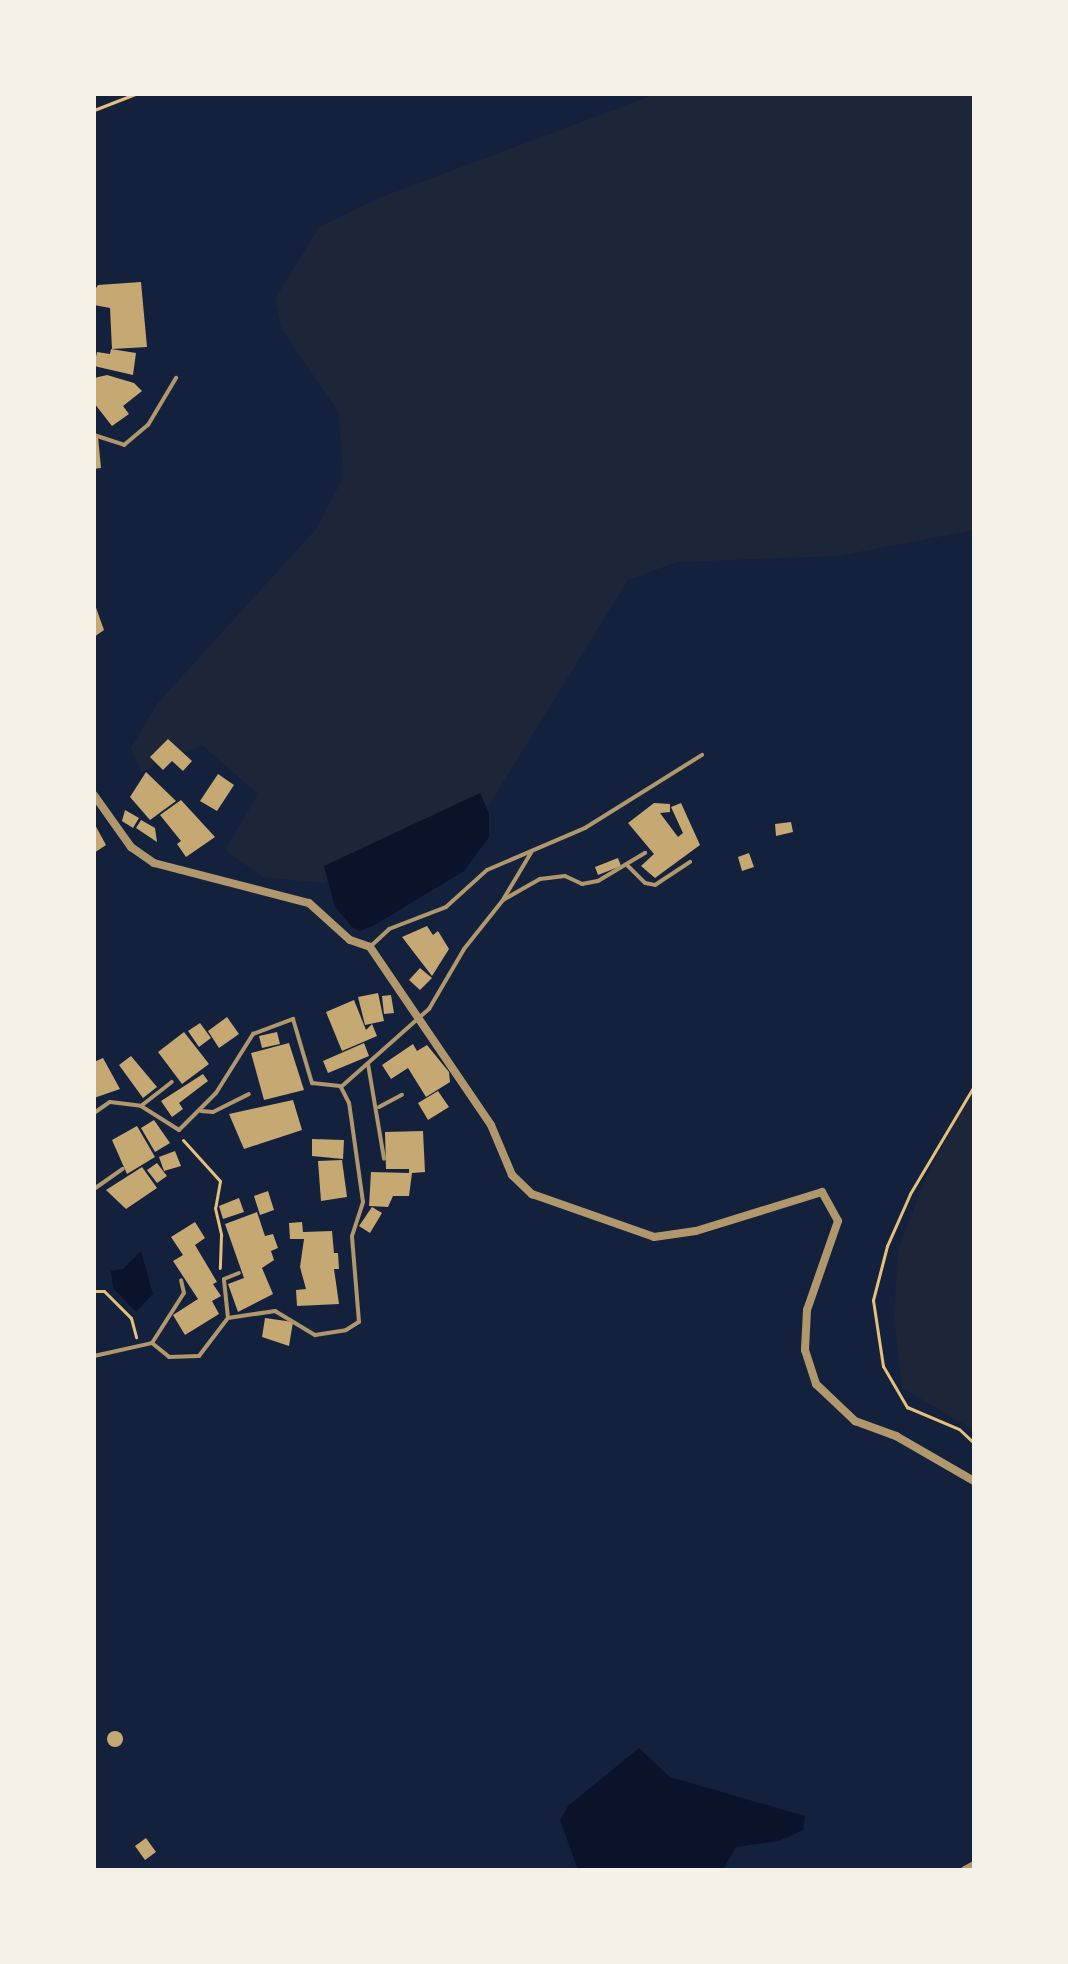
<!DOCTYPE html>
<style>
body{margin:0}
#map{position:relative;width:1068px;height:1964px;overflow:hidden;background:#14213d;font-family:"Varela Round",sans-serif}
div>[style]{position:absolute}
.green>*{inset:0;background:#1d2539}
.water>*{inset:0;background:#0b132b}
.building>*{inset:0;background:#c6a872}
.round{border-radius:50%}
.path>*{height:3px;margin:-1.5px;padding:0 1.5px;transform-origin:1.5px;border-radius:1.5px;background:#e5c07b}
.service>*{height:4px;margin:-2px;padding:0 2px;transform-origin:2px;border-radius:2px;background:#b1986c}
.minor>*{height:8px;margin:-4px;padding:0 4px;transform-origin:4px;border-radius:4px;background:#b1986c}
span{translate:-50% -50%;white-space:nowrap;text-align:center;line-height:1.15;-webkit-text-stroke:8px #f6f1e7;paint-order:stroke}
.frame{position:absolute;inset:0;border:96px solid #f6f1e7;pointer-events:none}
</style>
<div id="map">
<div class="green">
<div style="clip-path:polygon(656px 94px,974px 94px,974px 530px,838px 556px,677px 562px,628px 580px,489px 805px,324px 883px,263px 877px,225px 850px,258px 794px,202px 745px,141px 772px,131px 748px,157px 704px,317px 528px,343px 477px,339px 413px,281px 328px,275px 299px,319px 227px,379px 198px)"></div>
<div style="clip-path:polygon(974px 1082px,974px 1430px,902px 1388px,894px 1318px,898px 1251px,922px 1187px)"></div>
</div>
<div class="water">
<div style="clip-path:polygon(480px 793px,489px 814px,489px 837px,464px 871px,373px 926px,359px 931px,352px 927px,335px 907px,324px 866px)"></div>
<div style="clip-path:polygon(141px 1251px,153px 1294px,136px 1312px,113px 1288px,111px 1271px,123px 1269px)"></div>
<div style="clip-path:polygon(639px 1748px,670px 1777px,805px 1816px,803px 1830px,779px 1841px,736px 1847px,723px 1870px,578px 1870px,560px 1820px,568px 1806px)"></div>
</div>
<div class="building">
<div style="clip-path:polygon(141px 282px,147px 347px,112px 349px,110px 308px,94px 305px,94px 291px,98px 285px)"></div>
<div style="clip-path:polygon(111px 349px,136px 353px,133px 375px,94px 366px,97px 352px,110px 354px)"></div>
<div style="clip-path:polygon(107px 375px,134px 383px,142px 391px,123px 406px,129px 414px,112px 426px,94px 403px,94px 378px)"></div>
<div style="clip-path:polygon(98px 437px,101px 468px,94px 469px,94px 438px)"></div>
<div style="clip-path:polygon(94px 602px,104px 630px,94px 637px)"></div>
<div style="clip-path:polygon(168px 739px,192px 761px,183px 771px,172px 761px,163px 770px,150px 757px)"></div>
<div style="clip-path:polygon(146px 772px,176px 801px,150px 820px,130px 797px)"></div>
<div style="clip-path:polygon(218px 774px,234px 785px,217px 811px,200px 801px)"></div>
<div style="clip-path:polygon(181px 800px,215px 837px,186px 857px,177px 844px,181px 841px,160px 815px)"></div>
<div style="clip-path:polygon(654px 803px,670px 804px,670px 812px,660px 813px,678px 837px,683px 833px,671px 807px,681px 803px,700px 845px,655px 878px,641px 866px,654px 854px,628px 823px)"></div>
<div style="clip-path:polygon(125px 810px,139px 818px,133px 828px,122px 821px)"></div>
<div style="clip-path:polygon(141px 820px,155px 828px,157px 842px,136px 828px)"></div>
<div style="clip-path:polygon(791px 822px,793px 832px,776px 836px,775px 824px)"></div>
<div style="clip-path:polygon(94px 823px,106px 845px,94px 853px)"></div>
<div style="clip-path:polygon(749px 853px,754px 867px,742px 871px,738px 857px)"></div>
<div style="clip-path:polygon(618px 858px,621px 866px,598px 875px,595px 867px)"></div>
<div style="clip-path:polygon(427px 926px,433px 935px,438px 931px,449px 949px,432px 976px,402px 937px)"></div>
<div style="clip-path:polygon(420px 968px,432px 978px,420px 990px,409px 980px)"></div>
<div style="clip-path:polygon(378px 993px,384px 1021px,365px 1025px,358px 997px)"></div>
<div style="clip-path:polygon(391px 995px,394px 1013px,384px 1014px,382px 996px)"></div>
<div style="clip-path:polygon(354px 1000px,366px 1030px,372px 1024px,377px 1036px,342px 1051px,326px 1012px)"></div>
<div style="clip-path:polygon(227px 1017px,239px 1034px,219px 1048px,208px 1031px)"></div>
<div style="clip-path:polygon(200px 1023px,211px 1038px,199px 1047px,188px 1031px)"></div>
<div style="clip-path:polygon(184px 1032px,209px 1064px,182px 1084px,158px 1052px)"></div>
<div style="clip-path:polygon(277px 1032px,280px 1044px,262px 1048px,259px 1036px)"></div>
<div style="clip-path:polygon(289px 1043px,304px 1090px,264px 1100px,251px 1053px)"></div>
<div style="clip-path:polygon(364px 1043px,369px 1056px,328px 1073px,323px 1061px)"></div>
<div style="clip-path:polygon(413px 1044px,417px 1051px,427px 1045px,449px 1072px,450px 1082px,426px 1097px,408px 1068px,391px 1079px,382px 1065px)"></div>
<div style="clip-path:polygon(131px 1056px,157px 1087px,143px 1098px,119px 1065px)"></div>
<div style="clip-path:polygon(103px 1058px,120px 1089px,94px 1098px,94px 1062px)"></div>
<div style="clip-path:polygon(203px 1074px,208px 1081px,179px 1103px,183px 1109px,172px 1117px,161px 1101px)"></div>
<div style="clip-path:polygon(438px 1091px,449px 1107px,428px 1120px,418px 1103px)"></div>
<div style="clip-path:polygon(293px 1100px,302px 1130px,244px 1149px,229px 1114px)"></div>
<div style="clip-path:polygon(154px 1120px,170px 1143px,155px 1152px,141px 1128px)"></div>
<div style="clip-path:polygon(137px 1126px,155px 1157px,127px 1174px,112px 1140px)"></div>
<div style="clip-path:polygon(423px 1131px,425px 1172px,412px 1173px,409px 1196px,393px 1196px,388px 1207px,369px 1206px,371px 1172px,409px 1173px,409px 1169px,386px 1169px,385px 1132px)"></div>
<div style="clip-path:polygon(312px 1139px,344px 1140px,343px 1159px,312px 1156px)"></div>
<div style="clip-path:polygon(175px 1151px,181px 1166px,164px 1171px,159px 1157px)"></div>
<div style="clip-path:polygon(342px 1160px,347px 1197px,321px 1201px,318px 1161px)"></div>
<div style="clip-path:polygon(157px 1163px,167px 1176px,157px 1183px,147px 1170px)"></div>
<div style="clip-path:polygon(142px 1167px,157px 1188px,126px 1209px,106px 1190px)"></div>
<div style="clip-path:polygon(268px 1191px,274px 1210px,260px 1215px,254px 1196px)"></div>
<div style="clip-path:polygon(239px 1198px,244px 1212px,223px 1219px,219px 1206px)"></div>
<div style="clip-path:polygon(372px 1207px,382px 1213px,370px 1233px,359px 1226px)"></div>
<div style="clip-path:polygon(257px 1212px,265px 1236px,273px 1234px,278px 1248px,271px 1251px,274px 1260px,262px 1268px,273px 1294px,238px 1312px,228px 1284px,244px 1278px,225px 1224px)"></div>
<div style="clip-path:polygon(195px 1222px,205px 1238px,195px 1245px,217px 1282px,213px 1284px,221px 1296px,212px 1301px,219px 1314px,185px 1335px,173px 1315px,198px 1299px,173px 1261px,183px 1255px,171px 1237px)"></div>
<div style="clip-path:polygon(302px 1222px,303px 1232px,332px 1231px,334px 1253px,338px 1253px,339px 1269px,334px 1269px,339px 1304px,297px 1306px,296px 1290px,306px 1289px,300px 1267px,304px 1239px,290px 1239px,289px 1223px)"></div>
<div style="clip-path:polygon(265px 1318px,293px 1322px,289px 1346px,262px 1337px)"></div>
<div class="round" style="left:107px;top:1731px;width:16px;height:16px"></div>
<div style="clip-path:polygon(146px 1838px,156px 1852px,145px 1860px,135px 1846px)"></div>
</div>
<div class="path">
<div style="left:94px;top:110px;width:44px;rotate:-21.3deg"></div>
<div style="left:974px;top:1086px;width:126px;rotate:120.7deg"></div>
<div style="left:910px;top:1194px;width:57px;rotate:113.9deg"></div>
<div style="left:887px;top:1246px;width:56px;rotate:104.5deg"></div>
<div style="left:873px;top:1300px;width:67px;rotate:81.4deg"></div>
<div style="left:883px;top:1366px;width:48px;rotate:59.7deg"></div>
<div style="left:907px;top:1407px;width:56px;rotate:22.9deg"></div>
<div style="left:959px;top:1429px;width:21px;rotate:43deg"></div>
<div style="left:183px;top:1140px;width:55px;rotate:47.9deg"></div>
<div style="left:220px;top:1181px;width:27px;rotate:100deg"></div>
<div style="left:215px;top:1208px;width:28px;rotate:77deg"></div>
<div style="left:221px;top:1235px;width:33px;rotate:92deg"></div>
<div style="left:94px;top:1291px;width:10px"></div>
<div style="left:104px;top:1291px;width:38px;rotate:45deg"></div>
<div style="left:131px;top:1318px;width:20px;rotate:75deg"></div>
</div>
<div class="service">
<div style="left:94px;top:435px;width:32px;rotate:18deg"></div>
<div style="left:124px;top:445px;width:31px;rotate:-40deg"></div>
<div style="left:148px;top:425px;width:55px;rotate:-59.2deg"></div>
<div style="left:627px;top:865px;width:25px;rotate:45deg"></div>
<div style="left:645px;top:883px;width:10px;rotate:11deg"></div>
<div style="left:655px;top:885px;width:42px;rotate:-33.3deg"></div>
<div style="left:504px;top:898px;width:55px;rotate:-59.2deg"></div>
<div style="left:371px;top:946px;width:25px;rotate:-43deg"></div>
<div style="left:389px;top:929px;width:61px;rotate:-21.1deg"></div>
<div style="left:446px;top:907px;width:55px;rotate:-42.1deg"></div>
<div style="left:487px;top:870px;width:107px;rotate:-23.2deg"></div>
<div style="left:585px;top:828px;width:138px;rotate:-32deg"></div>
<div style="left:368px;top:1064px;width:96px;rotate:80.4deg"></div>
<div style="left:141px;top:1106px;width:39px;rotate:-38deg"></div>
<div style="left:379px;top:1107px;width:26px;rotate:-28deg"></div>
<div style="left:201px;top:1111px;width:12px;rotate:5deg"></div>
<div style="left:213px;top:1112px;width:40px;rotate:-26.6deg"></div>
<div style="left:94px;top:1113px;width:19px;rotate:-35deg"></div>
<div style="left:110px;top:1102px;width:31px;rotate:7deg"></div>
<div style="left:141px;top:1106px;width:45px;rotate:32.3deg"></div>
<div style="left:179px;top:1130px;width:52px;rotate:-45deg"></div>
<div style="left:216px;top:1093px;width:70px;rotate:-57.9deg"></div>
<div style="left:253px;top:1034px;width:43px;rotate:-20.6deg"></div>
<div style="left:293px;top:1019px;width:67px;rotate:73.5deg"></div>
<div style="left:312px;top:1083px;width:28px;rotate:6deg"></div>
<div style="left:94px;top:1189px;width:35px;rotate:-35deg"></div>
<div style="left:228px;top:1318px;width:39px;rotate:-96deg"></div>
<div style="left:224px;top:1279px;width:16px;rotate:-22deg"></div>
<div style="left:152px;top:1343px;width:59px;rotate:-57.4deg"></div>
<div style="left:184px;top:1293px;width:13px;rotate:-103deg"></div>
<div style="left:94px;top:1356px;width:59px;rotate:-12.6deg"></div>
<div style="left:152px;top:1343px;width:22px;rotate:39deg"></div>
<div style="left:169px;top:1357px;width:30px;rotate:-2deg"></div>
<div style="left:199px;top:1356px;width:48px;rotate:-52.7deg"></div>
<div style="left:228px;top:1318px;width:48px;rotate:-8.5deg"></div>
<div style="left:275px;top:1311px;width:47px;rotate:31deg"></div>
<div style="left:315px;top:1335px;width:31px;rotate:-9deg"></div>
<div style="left:346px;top:1330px;width:15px;rotate:-32deg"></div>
<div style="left:359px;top:1322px;width:86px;rotate:-94.7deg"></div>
<div style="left:352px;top:1236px;width:36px;rotate:-72deg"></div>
<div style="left:363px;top:1202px;width:100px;rotate:-98deg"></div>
<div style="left:349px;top:1103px;width:18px;rotate:-117deg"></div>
<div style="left:341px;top:1087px;width:118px;rotate:-41.6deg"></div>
<div style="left:429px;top:1009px;width:69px;rotate:-59.7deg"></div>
<div style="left:464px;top:949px;width:63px;rotate:-51.5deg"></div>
<div style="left:503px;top:900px;width:43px;rotate:-29.6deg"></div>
<div style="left:540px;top:879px;width:25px;rotate:-7deg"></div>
<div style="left:565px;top:876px;width:19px;rotate:25deg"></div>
<div style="left:582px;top:884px;width:16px;rotate:-11deg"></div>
<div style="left:598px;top:881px;width:55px;rotate:-30.8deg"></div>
</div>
<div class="minor">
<div style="left:94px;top:795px;width:64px;rotate:54.6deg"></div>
<div style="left:131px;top:847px;width:28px;rotate:35deg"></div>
<div style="left:154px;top:863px;width:160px;rotate:14.5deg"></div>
<div style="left:309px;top:903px;width:55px;rotate:42.1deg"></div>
<div style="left:350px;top:940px;width:21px;rotate:19deg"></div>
<div style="left:370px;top:947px;width:215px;rotate:55.8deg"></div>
<div style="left:491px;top:1125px;width:54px;rotate:67.2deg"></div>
<div style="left:512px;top:1175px;width:28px;rotate:44deg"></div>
<div style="left:532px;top:1194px;width:129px;rotate:19.4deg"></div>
<div style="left:654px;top:1237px;width:42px;rotate:-8.1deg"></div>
<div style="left:696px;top:1231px;width:132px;rotate:-17.2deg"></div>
<div style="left:822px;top:1192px;width:33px;rotate:61deg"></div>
<div style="left:838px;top:1221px;width:94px;rotate:109.2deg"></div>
<div style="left:807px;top:1310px;width:40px;rotate:92.9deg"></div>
<div style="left:805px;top:1350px;width:36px;rotate:72deg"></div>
<div style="left:816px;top:1384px;width:54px;rotate:43.5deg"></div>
<div style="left:855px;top:1421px;width:44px;rotate:20.1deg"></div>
<div style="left:896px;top:1436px;width:90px;rotate:30deg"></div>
<div style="left:965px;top:1870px;width:10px;rotate:-29deg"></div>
</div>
<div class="frame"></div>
</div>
